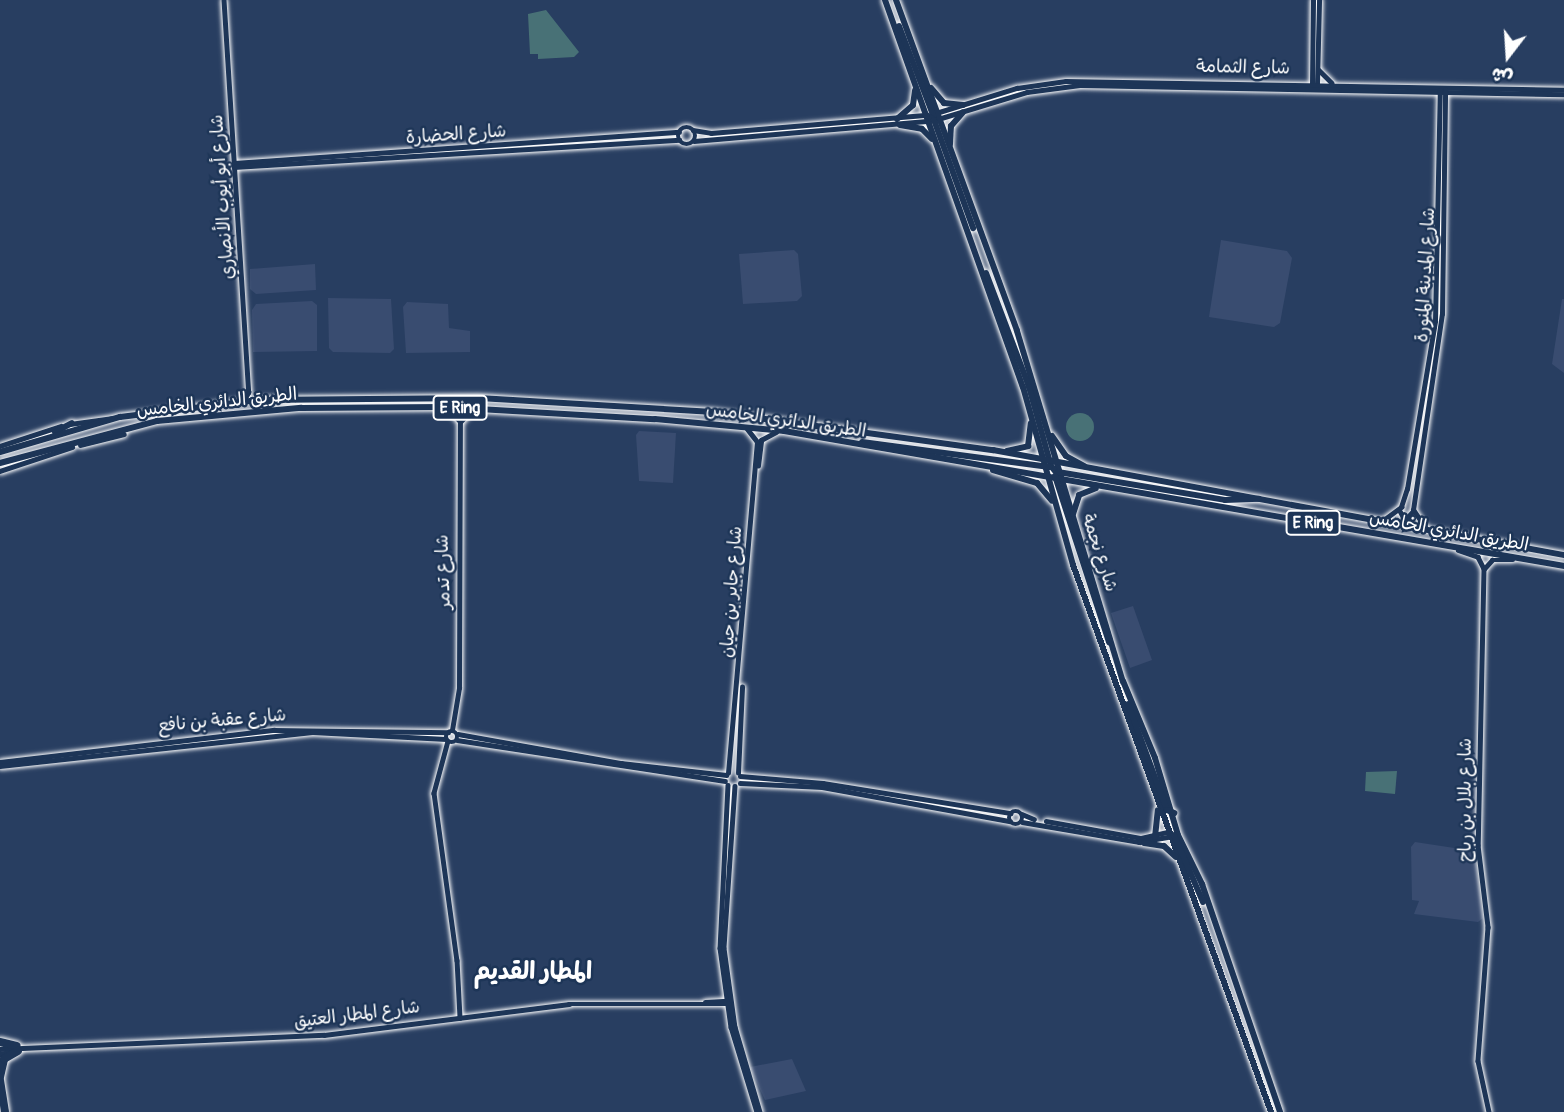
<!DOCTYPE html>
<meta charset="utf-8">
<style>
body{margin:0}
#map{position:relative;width:1564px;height:1112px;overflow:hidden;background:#283e61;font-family:Pangolin,"Playpen Sans Arabic",sans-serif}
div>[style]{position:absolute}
.built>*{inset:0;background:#394c70}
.green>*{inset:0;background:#487176}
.round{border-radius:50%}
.roads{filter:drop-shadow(0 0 2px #fff) drop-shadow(0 0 2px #fff)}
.minor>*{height:4.5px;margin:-2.25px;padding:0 2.25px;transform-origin:2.25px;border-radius:2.25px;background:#1d3557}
.minor>.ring{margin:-2.25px;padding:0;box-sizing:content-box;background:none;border:4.5px solid #1d3557;border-radius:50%}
.major>*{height:6px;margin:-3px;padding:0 3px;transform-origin:3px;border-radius:3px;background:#1d3557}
.highway>*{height:8px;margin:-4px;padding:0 4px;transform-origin:4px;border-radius:4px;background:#1d3557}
span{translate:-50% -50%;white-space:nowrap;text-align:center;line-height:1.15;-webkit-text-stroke:5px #1d3557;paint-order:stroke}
.shield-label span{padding:2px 5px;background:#1d3557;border:2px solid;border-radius:5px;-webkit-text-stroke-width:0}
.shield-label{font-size:16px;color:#fff;font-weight:700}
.street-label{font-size:18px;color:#fff}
.district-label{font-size:24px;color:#fff;font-weight:700}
.north{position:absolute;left:1473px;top:21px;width:70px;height:70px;-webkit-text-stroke:5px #1d3557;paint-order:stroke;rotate:197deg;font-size:19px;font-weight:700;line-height:28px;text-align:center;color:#fff}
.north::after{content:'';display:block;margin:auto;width:24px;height:32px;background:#fff;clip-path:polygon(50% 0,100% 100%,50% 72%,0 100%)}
</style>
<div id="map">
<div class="built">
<div style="clip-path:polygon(1221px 240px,1287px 251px,1292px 258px,1280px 323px,1274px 327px,1209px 317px)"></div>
<div style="clip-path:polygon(794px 250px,798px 254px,802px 296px,797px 301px,743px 304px,739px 254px)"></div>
<div style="clip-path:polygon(315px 264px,316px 290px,256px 294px,250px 289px,250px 269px)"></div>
<div style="clip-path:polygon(328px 298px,391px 299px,394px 349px,390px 353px,333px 352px,329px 348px)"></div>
<div style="clip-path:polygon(1562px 299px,1564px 299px,1564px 373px,1552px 364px)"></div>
<div style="clip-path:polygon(312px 301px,317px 305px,317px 351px,253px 352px,252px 310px,256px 304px)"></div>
<div style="clip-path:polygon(407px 302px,448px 304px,449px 328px,470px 331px,470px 352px,406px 353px,403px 307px)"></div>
<div style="clip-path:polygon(639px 431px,676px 433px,673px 483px,639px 481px,636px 435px)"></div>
<div style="clip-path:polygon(1133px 606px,1152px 660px,1130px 668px,1111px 613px)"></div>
<div style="clip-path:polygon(1415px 842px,1474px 851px,1483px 918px,1478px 922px,1414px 914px,1419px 901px,1412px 900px,1411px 847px)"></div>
<div style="clip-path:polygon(792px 1059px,806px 1091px,765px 1100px,750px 1067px)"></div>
</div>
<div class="green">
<div style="clip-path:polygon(546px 10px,579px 52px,574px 57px,538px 59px,538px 54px,530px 54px,528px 14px)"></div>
<div class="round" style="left:1066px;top:413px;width:28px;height:28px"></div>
<div style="clip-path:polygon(1397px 771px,1395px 794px,1365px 791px,1366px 772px)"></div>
</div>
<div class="roads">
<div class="minor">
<div style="left:224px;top:0;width:393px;rotate:86.4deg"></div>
<div style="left:249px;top:392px;width:10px;rotate:119deg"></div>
<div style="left:1319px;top:70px;width:18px;rotate:45deg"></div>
<div style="left:1312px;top:84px;width:84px;rotate:-89.3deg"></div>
<div style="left:1317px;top:84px;width:84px;rotate:-88.6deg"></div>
<div style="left:936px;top:113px;width:85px;rotate:-17.2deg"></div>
<div style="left:1017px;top:88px;width:49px;rotate:-8.1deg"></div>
<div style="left:1066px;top:81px;width:498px;rotate:1deg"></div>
<div style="left:938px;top:119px;width:93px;rotate:-16.9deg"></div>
<div style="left:1027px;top:92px;width:53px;rotate:-7.5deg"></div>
<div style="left:1080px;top:85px;width:484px;rotate:1.1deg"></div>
<div class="ring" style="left:678px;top:127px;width:13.5px;height:13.5px"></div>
<div style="left:693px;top:130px;width:18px;rotate:9deg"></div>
<div style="left:711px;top:133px;width:217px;rotate:-4.8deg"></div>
<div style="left:694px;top:141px;width:236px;rotate:-4.9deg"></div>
<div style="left:234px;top:163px;width:446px;rotate:-4deg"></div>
<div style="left:234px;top:167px;width:446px;rotate:-3.5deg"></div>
<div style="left:447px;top:408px;width:18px;rotate:45deg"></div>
<div style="left:70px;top:424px;width:43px;rotate:-7.9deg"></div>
<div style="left:80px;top:445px;width:45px;rotate:-14deg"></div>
<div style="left:0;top:446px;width:64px;rotate:-18.2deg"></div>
<div style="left:758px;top:466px;width:26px;rotate:-83deg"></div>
<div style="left:761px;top:440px;width:17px;rotate:-28deg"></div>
<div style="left:0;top:471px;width:76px;rotate:-18.4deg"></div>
<div style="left:1400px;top:511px;width:10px;rotate:61deg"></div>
<div style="left:1405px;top:520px;width:12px;rotate:-48deg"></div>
<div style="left:1382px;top:521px;width:24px;rotate:-36deg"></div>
<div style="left:1401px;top:507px;width:19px;rotate:-72deg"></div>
<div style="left:1407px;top:489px;width:170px;rotate:-80.5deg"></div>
<div style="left:1435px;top:321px;width:230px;rotate:-88.8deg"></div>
<div style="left:1426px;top:529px;width:23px;rotate:-124deg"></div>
<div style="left:1413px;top:510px;width:198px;rotate:-81.6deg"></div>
<div style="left:1442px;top:314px;width:224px;rotate:-89.2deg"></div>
<div style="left:1458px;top:550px;width:21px;rotate:19deg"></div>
<div style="left:1478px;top:557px;width:13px;rotate:63deg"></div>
<div style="left:1484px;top:569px;width:276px;rotate:91.2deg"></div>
<div style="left:1478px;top:845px;width:83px;rotate:83deg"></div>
<div style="left:1488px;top:927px;width:134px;rotate:94.3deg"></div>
<div style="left:1478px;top:1061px;width:52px;rotate:77.8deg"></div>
<div style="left:1484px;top:569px;width:12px;rotate:-48deg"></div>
<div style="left:1492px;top:560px;width:21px"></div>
<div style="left:452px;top:730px;width:43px;rotate:-80.5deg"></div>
<div style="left:459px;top:688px;width:266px;rotate:-89.8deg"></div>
<div style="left:460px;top:422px;width:18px;rotate:-45deg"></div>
<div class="ring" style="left:446px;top:731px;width:7.5px;height:7.5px"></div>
<div style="left:458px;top:734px;width:166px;rotate:10.1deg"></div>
<div style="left:621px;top:763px;width:106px;rotate:6.5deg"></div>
<div style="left:457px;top:740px;width:271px;rotate:8.7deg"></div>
<div style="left:448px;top:741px;width:54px;rotate:105.1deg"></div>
<div style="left:434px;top:793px;width:169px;rotate:82.2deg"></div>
<div style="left:457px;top:960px;width:58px;rotate:87deg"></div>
<div style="left:0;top:762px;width:276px;rotate:-6.7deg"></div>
<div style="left:274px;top:730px;width:174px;rotate:0.7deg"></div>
<div style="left:0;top:766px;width:314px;rotate:-6.2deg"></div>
<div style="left:312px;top:732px;width:134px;rotate:3deg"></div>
<div style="left:728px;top:773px;width:332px;rotate:-85deg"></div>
<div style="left:757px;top:442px;width:16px;rotate:-128deg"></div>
<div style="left:738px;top:773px;width:86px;rotate:-87.3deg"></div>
<div style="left:740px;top:776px;width:83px;rotate:4.8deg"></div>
<div style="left:823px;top:783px;width:190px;rotate:9.1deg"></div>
<div style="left:740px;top:783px;width:82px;rotate:2.8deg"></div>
<div style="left:822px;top:787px;width:191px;rotate:10.3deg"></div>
<div style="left:728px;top:785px;width:163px;rotate:92.8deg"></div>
<div style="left:720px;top:948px;width:80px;rotate:82.1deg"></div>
<div style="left:731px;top:1027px;width:89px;rotate:73deg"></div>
<div style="left:735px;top:786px;width:162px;rotate:93.9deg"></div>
<div style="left:724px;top:948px;width:80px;rotate:82.1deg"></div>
<div style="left:735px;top:1027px;width:89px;rotate:73.6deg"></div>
<div class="ring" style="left:1009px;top:811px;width:9.5px;height:9.5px"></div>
<div style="left:1022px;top:814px;width:13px;rotate:23deg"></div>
<div style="left:1046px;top:821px;width:97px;rotate:10.1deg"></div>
<div style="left:1141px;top:838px;width:28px;rotate:-13deg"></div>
<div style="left:1022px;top:822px;width:119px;rotate:9.7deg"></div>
<div style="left:1139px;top:842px;width:34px;rotate:-10deg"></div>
<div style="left:705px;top:1002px;width:22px;rotate:-3deg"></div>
<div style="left:0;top:1049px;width:324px;rotate:-2.5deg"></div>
<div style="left:324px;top:1035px;width:247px;rotate:-7.2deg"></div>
<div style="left:569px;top:1004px;width:161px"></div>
<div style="left:0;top:1054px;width:10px;rotate:-11deg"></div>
</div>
<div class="major">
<div style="left:885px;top:0;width:411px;rotate:70.4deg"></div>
<div style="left:1023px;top:387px;width:185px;rotate:74.3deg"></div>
<div style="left:1073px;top:565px;width:582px;rotate:70.1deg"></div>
<div style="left:896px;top:0;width:352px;rotate:69.9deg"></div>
<div style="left:1017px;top:331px;width:366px;rotate:73.2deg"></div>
<div style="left:1123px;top:681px;width:83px;rotate:67.4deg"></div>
<div style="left:1155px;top:758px;width:80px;rotate:73.4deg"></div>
<div style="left:1178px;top:835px;width:55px;rotate:63.9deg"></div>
<div style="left:1202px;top:884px;width:241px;rotate:71.1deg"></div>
<div style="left:899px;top:26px;width:97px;rotate:69deg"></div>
<div style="left:931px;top:88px;width:20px;rotate:49deg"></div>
<div style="left:944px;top:103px;width:19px;rotate:6deg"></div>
<div style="left:926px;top:115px;width:9px;rotate:32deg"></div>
<div style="left:934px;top:120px;width:115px;rotate:70.1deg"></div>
<div style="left:897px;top:119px;width:21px;rotate:-41deg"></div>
<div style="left:913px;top:105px;width:15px;rotate:-82deg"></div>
<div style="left:900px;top:125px;width:22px;rotate:10deg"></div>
<div style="left:922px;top:129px;width:14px;rotate:45deg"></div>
<div style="left:950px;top:144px;width:18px;rotate:-87deg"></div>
<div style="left:951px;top:126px;width:18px;rotate:-49deg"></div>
<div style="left:986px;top:273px;width:122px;rotate:69.3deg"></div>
<div style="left:1029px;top:387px;width:82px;rotate:74.4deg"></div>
<div style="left:1051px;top:466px;width:13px;rotate:51deg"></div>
<div style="left:55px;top:432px;width:19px;rotate:-28deg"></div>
<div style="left:1052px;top:436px;width:24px;rotate:55deg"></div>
<div style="left:1066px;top:456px;width:21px;rotate:29deg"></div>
<div style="left:862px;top:442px;width:189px;rotate:7.6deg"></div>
<div style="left:1007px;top:451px;width:22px;rotate:-13deg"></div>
<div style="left:1028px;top:446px;width:23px;rotate:-83deg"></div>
<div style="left:0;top:452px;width:125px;rotate:-16.3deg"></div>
<div style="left:120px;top:417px;width:139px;rotate:-7deg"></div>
<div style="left:258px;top:400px;width:221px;rotate:-0.5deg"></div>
<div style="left:479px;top:398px;width:235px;rotate:3.4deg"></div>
<div style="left:714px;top:412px;width:282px;rotate:7.8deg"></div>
<div style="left:993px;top:450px;width:581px;rotate:10.42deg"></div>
<div style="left:0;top:463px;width:163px;rotate:-15deg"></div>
<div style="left:157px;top:421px;width:145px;rotate:-5.2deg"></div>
<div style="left:301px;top:408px;width:143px;rotate:-0.4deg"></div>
<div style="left:444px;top:407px;width:211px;rotate:3.3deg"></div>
<div style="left:655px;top:419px;width:130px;rotate:5.3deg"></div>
<div style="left:784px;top:431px;width:792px;rotate:9.82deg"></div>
<div style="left:993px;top:470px;width:46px;rotate:16.5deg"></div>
<div style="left:1037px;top:483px;width:23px;rotate:50deg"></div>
<div style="left:1058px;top:472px;width:169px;rotate:9.5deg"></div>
<div style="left:1225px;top:500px;width:34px;rotate:-2deg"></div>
<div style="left:1055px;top:476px;width:175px;rotate:72deg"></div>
<div style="left:1073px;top:514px;width:20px;rotate:-72deg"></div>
<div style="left:1079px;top:495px;width:18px;rotate:-22deg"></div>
<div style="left:1128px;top:704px;width:113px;rotate:69.8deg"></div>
<div style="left:1167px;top:810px;width:8px;rotate:23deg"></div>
<div style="left:1174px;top:835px;width:73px;rotate:66.6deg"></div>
<div style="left:1155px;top:837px;width:27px;rotate:-84deg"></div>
<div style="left:1144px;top:843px;width:20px;rotate:9deg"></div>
<div style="left:1164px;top:846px;width:16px;rotate:43deg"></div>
</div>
<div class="highway">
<div style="left:0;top:1042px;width:17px;rotate:13deg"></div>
<div style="left:0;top:1077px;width:18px;rotate:-77deg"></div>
<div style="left:4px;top:1059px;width:16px;rotate:-30deg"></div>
<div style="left:0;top:1080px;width:32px;rotate:81deg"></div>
</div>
</div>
<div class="shield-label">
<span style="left:460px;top:408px">E Ring</span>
<span style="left:1313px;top:523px">E Ring</span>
</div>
<div class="street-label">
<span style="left:1243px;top:68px;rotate:1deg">شارع الثمامة</span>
<span style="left:456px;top:135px;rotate:-4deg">شارع الحضارة</span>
<span style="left:223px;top:197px;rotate:-94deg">شارع أبو أيوب الأنصاري</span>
<span style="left:1426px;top:275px;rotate:-87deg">شارع المدينة المنورة</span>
<span style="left:217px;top:403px;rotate:-6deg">الطريق الدائري الخامس</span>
<span style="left:786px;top:421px;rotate:8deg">الطريق الدائري الخامس</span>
<span style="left:1449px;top:532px;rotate:10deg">الطريق الدائري الخامس</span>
<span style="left:1099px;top:553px;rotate:72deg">شارع نجمة</span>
<span style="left:444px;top:572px;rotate:-92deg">شارع تدمر</span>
<span style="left:732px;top:592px;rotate:-86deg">شارع جابر بن حيان</span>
<span style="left:222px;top:721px;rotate:-5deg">شارع عقبة بن نافع</span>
<span style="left:1466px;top:800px;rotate:-90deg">شارع بلال بن رباح</span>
<span style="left:357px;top:1015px;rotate:-7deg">شارع المطار العتيق</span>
</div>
<div class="district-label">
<span style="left:533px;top:972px">المطار القديم</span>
</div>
<div class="north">ش</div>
</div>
